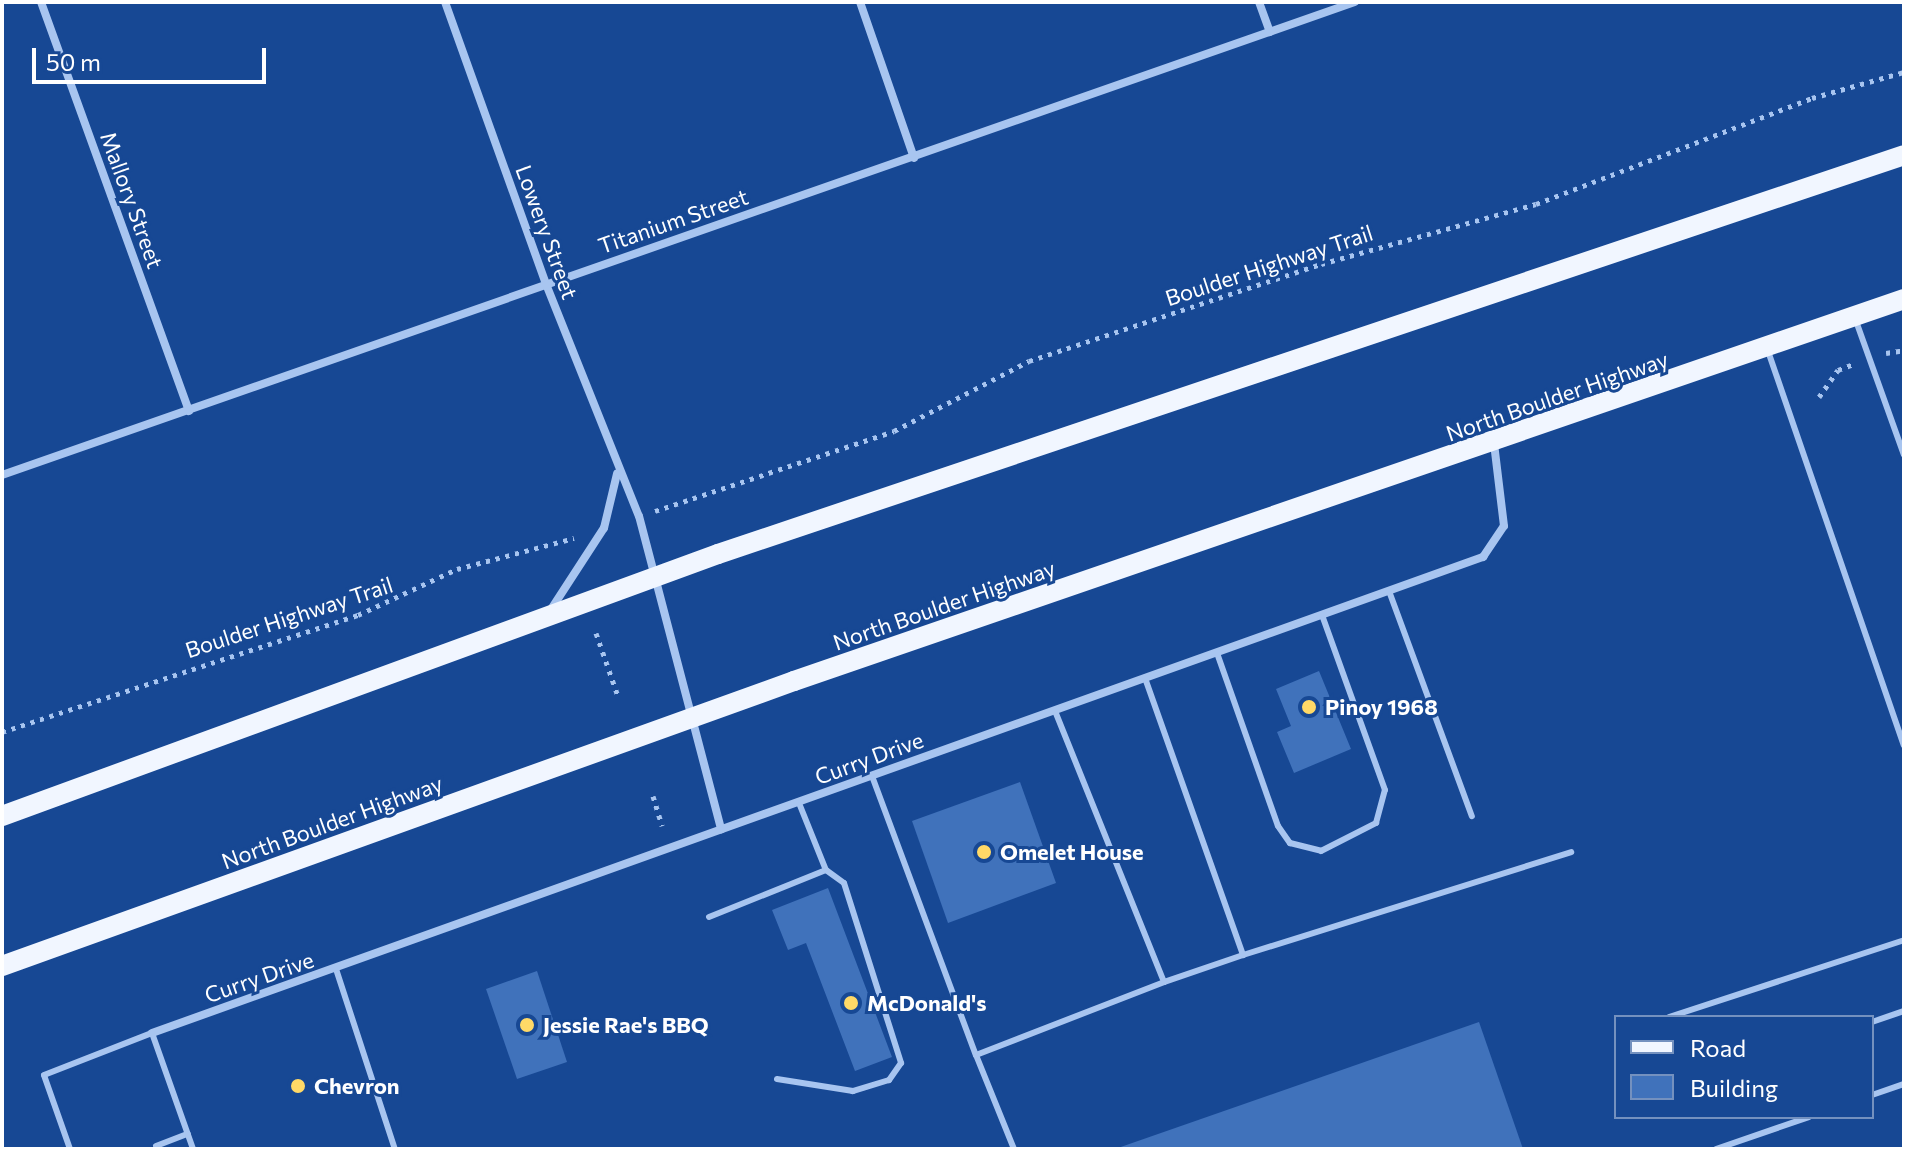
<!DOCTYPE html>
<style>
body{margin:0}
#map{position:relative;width:1906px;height:1151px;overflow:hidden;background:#174894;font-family:Commissioner,sans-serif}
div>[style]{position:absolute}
.building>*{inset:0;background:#4072bb}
.path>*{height:5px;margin-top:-2.5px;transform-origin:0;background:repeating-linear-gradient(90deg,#a8c5f0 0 4px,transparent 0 10px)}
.service>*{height:6px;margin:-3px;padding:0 3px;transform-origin:3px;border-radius:3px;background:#a8c5f0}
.minor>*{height:8px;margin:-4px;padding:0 4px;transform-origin:4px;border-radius:4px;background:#a8c5f0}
.primary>*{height:20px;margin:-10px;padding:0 10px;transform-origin:10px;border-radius:10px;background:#f1f6ff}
.dots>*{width:22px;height:22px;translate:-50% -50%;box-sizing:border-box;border:4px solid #174894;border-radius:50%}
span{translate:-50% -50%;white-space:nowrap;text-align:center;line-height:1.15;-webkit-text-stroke:6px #174894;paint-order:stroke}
.street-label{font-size:22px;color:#fff}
.poi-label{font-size:22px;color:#fff;font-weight:700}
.left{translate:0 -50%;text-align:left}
.frame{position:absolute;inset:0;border:4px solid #fff;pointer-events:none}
.legend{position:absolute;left:1614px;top:1015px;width:260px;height:104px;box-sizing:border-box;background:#174894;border:2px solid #7491bf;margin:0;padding:10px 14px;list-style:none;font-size:24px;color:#fff}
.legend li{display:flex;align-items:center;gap:16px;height:40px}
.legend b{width:40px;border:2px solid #7491bf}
.scale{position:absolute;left:32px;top:48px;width:234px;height:36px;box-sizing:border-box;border:4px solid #fff;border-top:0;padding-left:10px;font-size:24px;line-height:28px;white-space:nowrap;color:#fff;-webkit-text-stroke:6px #174894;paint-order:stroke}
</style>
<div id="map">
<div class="building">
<div style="clip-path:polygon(1319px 671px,1351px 749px,1294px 773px,1277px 732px,1291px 726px,1276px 689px)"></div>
<div style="clip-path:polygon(1020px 782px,1056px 883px,948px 923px,912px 821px)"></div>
<div style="clip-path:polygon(828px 888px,892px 1057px,855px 1071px,806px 943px,788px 950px,772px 910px)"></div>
<div style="clip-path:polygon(537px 971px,567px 1062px,517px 1079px,486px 989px)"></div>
<div style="clip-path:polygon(1479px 1022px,1523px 1149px,1115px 1149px)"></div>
</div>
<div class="path">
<div style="left:1886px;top:353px;width:18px;rotate:-9deg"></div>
<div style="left:1819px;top:397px;width:33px;rotate:-55deg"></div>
<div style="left:1838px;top:370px;width:17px;rotate:-21deg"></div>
<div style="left:655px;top:511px;width:252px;rotate:-18.5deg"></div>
<div style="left:894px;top:431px;width:152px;rotate:-27.4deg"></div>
<div style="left:1029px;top:361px;width:308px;rotate:-18.4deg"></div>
<div style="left:1321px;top:264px;width:223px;rotate:-15.6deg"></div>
<div style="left:1536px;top:204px;width:296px;rotate:-21deg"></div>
<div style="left:1812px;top:98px;width:96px;rotate:-15.8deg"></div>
<div style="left:596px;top:633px;width:67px;rotate:70.8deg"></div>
<div style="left:2px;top:732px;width:375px;rotate:-18.2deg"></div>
<div style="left:358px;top:615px;width:109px;rotate:-24.9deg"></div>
<div style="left:457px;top:569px;width:121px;rotate:-14.8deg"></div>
<div style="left:653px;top:796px;width:31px;rotate:73deg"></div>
</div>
<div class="service">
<div style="left:1856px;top:321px;width:142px;rotate:70.3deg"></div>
<div style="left:1768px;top:351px;width:417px;rotate:71deg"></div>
<div style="left:1389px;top:591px;width:240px;rotate:69.8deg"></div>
<div style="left:1217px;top:653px;width:183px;rotate:70.6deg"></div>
<div style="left:1278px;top:826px;width:21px;rotate:55deg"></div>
<div style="left:1290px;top:843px;width:32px;rotate:14deg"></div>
<div style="left:1321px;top:851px;width:62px;rotate:-27deg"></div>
<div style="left:1376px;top:823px;width:34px;rotate:-75deg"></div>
<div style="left:1385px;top:790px;width:186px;rotate:-109.8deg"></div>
<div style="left:1145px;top:678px;width:294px;rotate:70.5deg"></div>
<div style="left:1243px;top:955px;width:83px;rotate:161.1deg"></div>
<div style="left:872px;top:776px;width:298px;rotate:69.6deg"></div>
<div style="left:976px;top:1055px;width:202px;rotate:-21.2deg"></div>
<div style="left:1164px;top:982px;width:292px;rotate:-111.9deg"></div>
<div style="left:799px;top:803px;width:72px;rotate:68.1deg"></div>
<div style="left:709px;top:917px;width:126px;rotate:-21.9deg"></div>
<div style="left:826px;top:870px;width:22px;rotate:36deg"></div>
<div style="left:844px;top:883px;width:189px;rotate:72.4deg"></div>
<div style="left:901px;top:1063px;width:21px;rotate:125deg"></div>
<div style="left:889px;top:1080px;width:38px;rotate:163deg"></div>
<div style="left:853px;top:1091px;width:77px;rotate:-171deg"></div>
<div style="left:1243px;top:955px;width:344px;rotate:-17.4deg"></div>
<div style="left:336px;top:969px;width:189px;rotate:71.9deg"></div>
<div style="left:1669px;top:1017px;width:247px;rotate:-18.1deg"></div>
<div style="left:1872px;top:1022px;width:34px;rotate:-19deg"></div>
<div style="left:976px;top:1055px;width:101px;rotate:68deg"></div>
<div style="left:1872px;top:1095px;width:34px;rotate:-19deg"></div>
<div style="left:156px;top:1146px;width:34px;rotate:-21deg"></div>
<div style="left:70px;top:1149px;width:78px;rotate:-109.4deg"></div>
<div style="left:44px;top:1075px;width:116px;rotate:-21.3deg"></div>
<div style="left:152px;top:1033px;width:123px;rotate:70.5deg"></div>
<div style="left:1716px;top:1149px;width:98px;rotate:-19deg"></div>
</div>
<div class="minor">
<div style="left:41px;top:2px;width:435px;rotate:70.1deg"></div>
<div style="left:445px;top:2px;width:300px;rotate:70.3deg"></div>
<div style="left:546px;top:284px;width:250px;rotate:68.2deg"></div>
<div style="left:639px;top:516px;width:324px;rotate:75.3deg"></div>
<div style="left:860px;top:2px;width:165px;rotate:70.9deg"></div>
<div style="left:1259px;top:2px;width:32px;rotate:70deg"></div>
<div style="left:2px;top:475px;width:1433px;rotate:-19.27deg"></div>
<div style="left:550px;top:611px;width:99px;rotate:-57deg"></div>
<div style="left:604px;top:528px;width:56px;rotate:-76.5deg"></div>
<div style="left:152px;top:1033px;width:1414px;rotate:-19.68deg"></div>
<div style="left:1483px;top:557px;width:37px;rotate:-56deg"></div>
<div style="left:1504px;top:526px;width:84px;rotate:-96.9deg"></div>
</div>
<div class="primary">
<div style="left:2px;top:816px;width:762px;rotate:-20.1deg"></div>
<div style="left:718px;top:554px;width:1251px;rotate:-18.59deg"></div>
<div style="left:2px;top:966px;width:842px;rotate:-19.79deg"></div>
<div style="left:794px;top:681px;width:1174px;rotate:-18.99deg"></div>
</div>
<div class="dots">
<div style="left:1309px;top:707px;background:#ffd967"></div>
<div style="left:984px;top:852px;background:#ffd967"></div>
<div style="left:851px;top:1003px;background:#ffd967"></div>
<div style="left:527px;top:1025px;background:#ffd967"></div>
<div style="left:298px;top:1086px;background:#ffd967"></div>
</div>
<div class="street-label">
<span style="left:132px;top:200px;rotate:70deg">Mallory Street</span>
<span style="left:673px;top:221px;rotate:-19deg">Titanium Street</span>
<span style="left:547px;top:232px;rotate:70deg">Lowery Street</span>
<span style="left:1269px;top:265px;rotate:-18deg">Boulder Highway Trail</span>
<span style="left:1557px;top:396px;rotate:-19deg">North Boulder Highway</span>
<span style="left:944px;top:605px;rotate:-19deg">North Boulder Highway</span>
<span style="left:289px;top:617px;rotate:-18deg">Boulder Highway Trail</span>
<span style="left:869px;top:758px;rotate:-20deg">Curry Drive</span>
<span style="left:332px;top:822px;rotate:-20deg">North Boulder Highway</span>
<span style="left:259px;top:977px;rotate:-19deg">Curry Drive</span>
</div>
<div class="poi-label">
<span class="left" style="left:1325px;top:707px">Pinoy 1968</span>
<span class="left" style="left:1000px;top:852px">Omelet House</span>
<span class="left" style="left:867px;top:1003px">McDonald's</span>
<span class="left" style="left:543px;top:1025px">Jessie Rae's BBQ</span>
<span class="left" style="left:314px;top:1086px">Chevron</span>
</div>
<div class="frame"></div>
<ul class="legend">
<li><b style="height:10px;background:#f1f6ff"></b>Road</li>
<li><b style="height:22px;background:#4072bb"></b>Building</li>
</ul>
<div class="scale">50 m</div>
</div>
